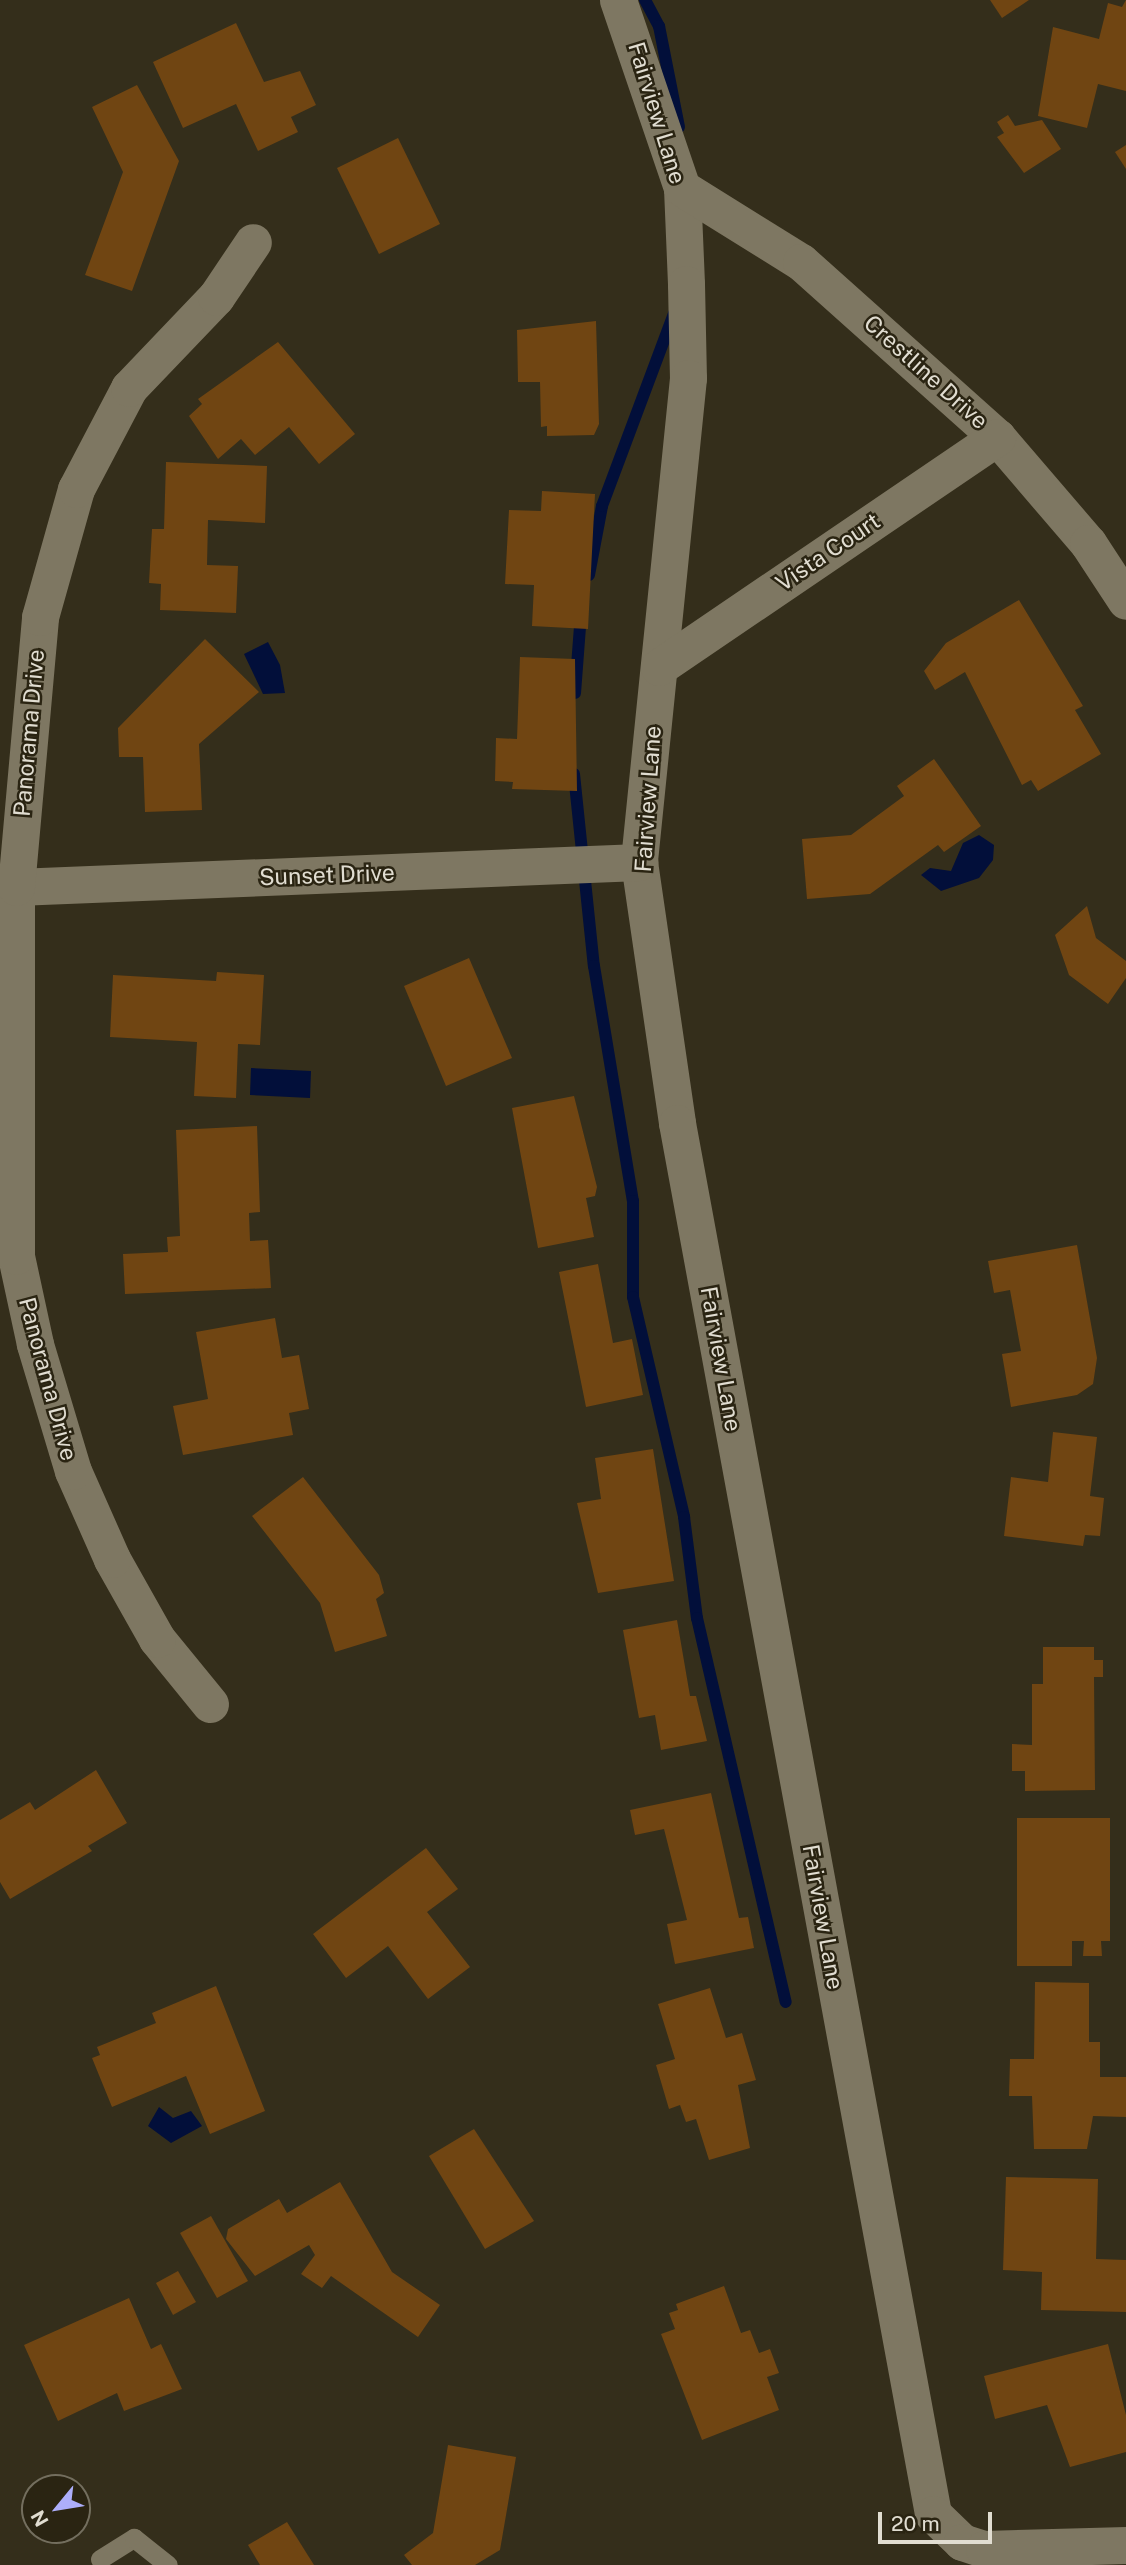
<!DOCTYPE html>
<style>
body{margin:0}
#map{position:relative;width:1126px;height:2565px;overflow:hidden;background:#342e1b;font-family:"Public Sans",sans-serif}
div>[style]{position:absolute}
.water>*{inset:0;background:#020f3a}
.stream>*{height:12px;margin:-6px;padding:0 6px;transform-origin:6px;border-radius:6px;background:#020f3a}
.building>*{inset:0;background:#704512}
.lane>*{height:19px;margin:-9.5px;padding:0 9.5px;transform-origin:9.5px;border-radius:9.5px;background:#7e7762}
.street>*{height:37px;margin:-18.5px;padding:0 18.5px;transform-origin:18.5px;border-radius:18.5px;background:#7e7762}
span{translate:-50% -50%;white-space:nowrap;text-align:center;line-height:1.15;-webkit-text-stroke:5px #2a2412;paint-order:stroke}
.street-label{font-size:23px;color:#e1ddd1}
.north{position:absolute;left:21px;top:2474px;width:70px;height:70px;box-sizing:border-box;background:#2a2412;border:2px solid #736e5e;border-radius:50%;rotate:240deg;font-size:19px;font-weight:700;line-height:28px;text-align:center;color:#e1ddd1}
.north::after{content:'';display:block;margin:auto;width:24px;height:32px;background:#adaefb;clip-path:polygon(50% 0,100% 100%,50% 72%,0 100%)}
.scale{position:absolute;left:878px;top:2512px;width:114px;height:32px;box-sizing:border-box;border:4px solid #e1ddd1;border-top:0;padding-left:9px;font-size:21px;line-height:24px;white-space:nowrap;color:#e1ddd1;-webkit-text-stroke:5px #2a2412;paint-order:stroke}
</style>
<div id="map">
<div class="water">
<div style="clip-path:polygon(268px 642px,280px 665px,285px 693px,263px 694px,244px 654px)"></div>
<div style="clip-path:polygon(979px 835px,994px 845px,993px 860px,979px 878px,941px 891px,921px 875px,930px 868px,951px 871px,963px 843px)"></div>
<div style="clip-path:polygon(251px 1068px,311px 1071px,310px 1098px,250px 1095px)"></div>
<div style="clip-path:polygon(159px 2107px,173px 2118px,191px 2111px,202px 2126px,171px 2143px,148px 2126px)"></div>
</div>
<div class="stream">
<div style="left:645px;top:0;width:30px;rotate:62deg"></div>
<div style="left:659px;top:26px;width:103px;rotate:78.8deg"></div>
<div style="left:589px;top:575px;width:70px;rotate:-79.3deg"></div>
<div style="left:602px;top:506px;width:206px;rotate:-69.5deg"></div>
<div style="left:575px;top:693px;width:80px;rotate:-85.7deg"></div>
<div style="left:574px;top:774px;width:193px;rotate:84.1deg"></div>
<div style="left:594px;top:966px;width:238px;rotate:80.6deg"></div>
<div style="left:633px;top:1201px;width:96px;rotate:90deg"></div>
<div style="left:633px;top:1297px;width:226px;rotate:76.9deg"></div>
<div style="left:684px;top:1517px;width:102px;rotate:82.7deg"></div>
<div style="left:697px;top:1618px;width:394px;rotate:77deg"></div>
</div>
<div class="building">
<div style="clip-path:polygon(990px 0,1029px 0,1002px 18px)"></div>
<div style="clip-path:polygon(1126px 0,1126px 91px,1098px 84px,1087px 128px,1038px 116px,1053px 27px,1099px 39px,1108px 3px,1122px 7px)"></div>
<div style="clip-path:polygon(236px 23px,264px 82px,300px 71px,316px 105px,291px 117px,298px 132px,258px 151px,236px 104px,183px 128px,153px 62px)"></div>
<div style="clip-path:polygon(137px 85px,179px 161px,132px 291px,85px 275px,123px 172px,92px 107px)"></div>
<div style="clip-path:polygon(1008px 115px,1015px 126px,1042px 120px,1061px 149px,1024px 173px,997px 137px,1004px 133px,997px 122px)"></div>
<div style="clip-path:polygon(398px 138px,440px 224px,379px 254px,337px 168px)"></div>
<div style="clip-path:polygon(1126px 145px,1126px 169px,1115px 152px)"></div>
<div style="clip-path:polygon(596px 321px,599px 424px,594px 435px,547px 436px,547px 426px,541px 427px,540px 382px,518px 382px,517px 330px)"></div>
<div style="clip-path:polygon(278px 342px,355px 434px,319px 464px,289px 427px,255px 455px,241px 439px,218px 459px,189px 416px,202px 404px,198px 399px)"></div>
<div style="clip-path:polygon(166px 462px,267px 466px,265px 523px,208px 520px,207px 565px,238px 566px,236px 613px,160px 610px,161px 584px,149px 583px,152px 529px,164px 529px)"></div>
<div style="clip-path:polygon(542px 491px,595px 494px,588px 629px,532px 626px,534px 585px,505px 584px,509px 510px,541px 511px)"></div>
<div style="clip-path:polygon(1019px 600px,1083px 706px,1075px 710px,1101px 754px,1038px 791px,1031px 780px,1022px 785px,965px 672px,935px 690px,924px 671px,946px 643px)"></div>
<div style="clip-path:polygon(205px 639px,259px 692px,199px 744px,202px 810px,145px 812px,143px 757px,119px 757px,118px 728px)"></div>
<div style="clip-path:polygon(520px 657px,575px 659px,577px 791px,512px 789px,513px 782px,495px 781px,496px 738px,517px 739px)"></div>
<div style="clip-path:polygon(934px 759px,981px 826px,944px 852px,938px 845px,870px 894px,807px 899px,802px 839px,851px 835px,904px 796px,897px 786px)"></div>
<div style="clip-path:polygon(1087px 906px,1096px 938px,1126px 961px,1126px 978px,1108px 1004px,1069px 975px,1055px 935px)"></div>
<div style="clip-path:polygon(469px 958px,512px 1058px,446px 1086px,404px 986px)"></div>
<div style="clip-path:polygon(217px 972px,264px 975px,260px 1045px,238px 1044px,236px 1098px,194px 1096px,197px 1042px,110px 1037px,113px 975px,216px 981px)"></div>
<div style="clip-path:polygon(574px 1096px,597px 1187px,595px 1196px,586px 1198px,594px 1237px,538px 1248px,512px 1108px)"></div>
<div style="clip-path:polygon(257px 1126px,260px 1212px,249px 1213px,250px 1241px,268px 1240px,271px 1288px,125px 1294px,123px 1254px,168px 1252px,167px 1237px,180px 1236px,176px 1130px)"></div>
<div style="clip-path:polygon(1077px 1245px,1097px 1358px,1093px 1384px,1077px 1395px,1011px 1407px,1002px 1354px,1021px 1351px,1010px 1290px,994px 1293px,988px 1261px)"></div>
<div style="clip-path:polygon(598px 1264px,613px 1343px,632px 1339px,643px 1395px,586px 1407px,559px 1272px)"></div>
<div style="clip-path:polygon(275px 1318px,282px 1358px,299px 1355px,309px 1409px,289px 1413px,293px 1435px,183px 1455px,173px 1406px,208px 1399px,196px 1332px)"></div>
<div style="clip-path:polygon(1053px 1432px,1097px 1437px,1090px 1496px,1104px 1498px,1100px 1536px,1085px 1535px,1083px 1546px,1004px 1536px,1011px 1477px,1048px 1482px)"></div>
<div style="clip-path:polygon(653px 1449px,674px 1581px,598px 1593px,577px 1503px,601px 1499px,595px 1458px)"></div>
<div style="clip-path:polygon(303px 1477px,379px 1575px,384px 1593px,376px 1599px,387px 1636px,335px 1652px,320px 1603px,252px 1516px)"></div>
<div style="clip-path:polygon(677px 1620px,690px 1696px,696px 1696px,707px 1741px,661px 1750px,655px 1715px,639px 1718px,623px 1630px)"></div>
<div style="clip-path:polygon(1043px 1647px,1094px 1647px,1094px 1660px,1103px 1660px,1103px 1677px,1094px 1677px,1095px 1790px,1025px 1791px,1025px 1771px,1012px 1771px,1012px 1744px,1032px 1745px,1032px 1684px,1043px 1684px)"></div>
<div style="clip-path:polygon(96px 1770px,127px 1823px,88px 1846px,92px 1851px,10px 1899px,0 1882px,0 1820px,30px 1802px,35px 1810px)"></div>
<div style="clip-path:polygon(711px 1793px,739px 1918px,748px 1917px,754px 1948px,675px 1964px,667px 1924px,687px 1920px,664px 1829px,635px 1835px,630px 1810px)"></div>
<div style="clip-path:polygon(1017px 1818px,1110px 1818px,1110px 1941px,1101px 1941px,1102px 1956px,1083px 1956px,1084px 1941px,1072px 1941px,1072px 1966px,1017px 1966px)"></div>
<div style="clip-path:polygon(426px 1848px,458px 1889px,427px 1912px,470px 1967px,428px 1999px,388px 1946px,346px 1978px,313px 1934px)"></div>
<div style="clip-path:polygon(1035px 1982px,1089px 1983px,1089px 2042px,1100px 2042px,1100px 2077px,1126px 2077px,1126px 2117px,1093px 2116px,1087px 2149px,1034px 2149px,1032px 2096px,1009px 2096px,1010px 2059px,1034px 2059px)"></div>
<div style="clip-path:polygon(216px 1986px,265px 2111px,210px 2134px,186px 2076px,112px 2107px,92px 2058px,100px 2055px,97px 2047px,156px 2023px,152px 2013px)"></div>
<div style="clip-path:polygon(710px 1988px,726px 2038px,742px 2033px,756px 2080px,738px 2085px,750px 2148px,709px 2160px,696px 2119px,686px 2122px,680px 2105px,669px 2109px,656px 2065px,675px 2059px,658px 2004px)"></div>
<div style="clip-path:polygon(474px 2129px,534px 2221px,485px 2249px,429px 2156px)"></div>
<div style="clip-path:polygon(1006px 2177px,1098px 2179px,1096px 2259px,1126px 2260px,1126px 2312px,1041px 2310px,1042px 2272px,1003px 2270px)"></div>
<div style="clip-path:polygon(340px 2182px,392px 2272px,440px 2305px,418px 2337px,331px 2276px,322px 2288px,301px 2274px,315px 2255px,309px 2245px,255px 2276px,226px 2239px,228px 2229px,279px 2199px,287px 2213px)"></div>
<div style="clip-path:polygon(211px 2216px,248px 2281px,217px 2298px,180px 2233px)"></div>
<div style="clip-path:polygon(178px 2271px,196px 2302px,173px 2315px,156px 2283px)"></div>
<div style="clip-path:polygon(724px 2286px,741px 2333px,750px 2330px,759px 2353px,770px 2349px,779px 2373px,767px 2377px,779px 2410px,702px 2440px,661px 2334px,675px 2329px,669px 2313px,678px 2310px,676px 2304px)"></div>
<div style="clip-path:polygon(129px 2298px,151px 2349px,161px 2344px,182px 2389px,124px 2411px,117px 2393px,58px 2421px,24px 2345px)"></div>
<div style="clip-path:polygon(1108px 2344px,1126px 2415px,1126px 2452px,1070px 2467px,1047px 2405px,995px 2419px,984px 2376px)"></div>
<div style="clip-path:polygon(448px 2445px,516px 2457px,500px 2550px,475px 2565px,412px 2565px,404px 2555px,433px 2533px)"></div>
<div style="clip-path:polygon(287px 2522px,314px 2565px,260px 2565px,248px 2545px)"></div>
</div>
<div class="lane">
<div style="left:100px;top:2559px;width:40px;rotate:-32deg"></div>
<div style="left:134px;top:2538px;width:43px;rotate:38.5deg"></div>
</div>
<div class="street">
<div style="left:618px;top:0;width:199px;rotate:71.2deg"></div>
<div style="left:682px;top:188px;width:96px;rotate:87.6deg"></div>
<div style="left:686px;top:284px;width:94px;rotate:88.8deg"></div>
<div style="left:688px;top:378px;width:486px;rotate:95.8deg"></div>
<div style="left:639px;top:862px;width:264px;rotate:81.7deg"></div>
<div style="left:677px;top:1123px;width:1414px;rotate:79.57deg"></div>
<div style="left:933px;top:2514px;width:40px;rotate:44deg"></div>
<div style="left:962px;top:2542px;width:23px;rotate:18deg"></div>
<div style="left:984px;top:2549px;width:142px;rotate:-1.6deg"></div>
<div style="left:682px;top:188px;width:140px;rotate:31.9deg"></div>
<div style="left:801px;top:262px;width:263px;rotate:41.8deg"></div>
<div style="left:997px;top:437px;width:140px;rotate:49.4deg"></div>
<div style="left:1088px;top:543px;width:69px;rotate:56.8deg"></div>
<div style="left:659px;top:667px;width:409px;rotate:-34.2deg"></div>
<div style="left:16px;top:887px;width:624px;rotate:-2.3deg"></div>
<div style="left:210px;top:1704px;width:84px;rotate:-129.2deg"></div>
<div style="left:157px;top:1639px;width:92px;rotate:-119.4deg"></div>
<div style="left:112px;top:1559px;width:96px;rotate:-113.9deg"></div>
<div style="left:73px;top:1471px;width:133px;rotate:-106.7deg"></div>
<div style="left:35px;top:1344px;width:90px;rotate:-102.2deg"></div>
<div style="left:16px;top:1256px;width:369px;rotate:-90deg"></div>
<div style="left:16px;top:887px;width:271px;rotate:-84.9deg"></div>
<div style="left:40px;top:617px;width:133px;rotate:-74.3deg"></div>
<div style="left:76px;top:489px;width:114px;rotate:-62.3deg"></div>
<div style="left:129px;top:388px;width:126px;rotate:-46.3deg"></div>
<div style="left:216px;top:297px;width:66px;rotate:-56.1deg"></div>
</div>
<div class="street-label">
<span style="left:657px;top:113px;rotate:73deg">Fairview Lane</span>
<span style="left:926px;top:372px;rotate:42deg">Crestline Drive</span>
<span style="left:828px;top:552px;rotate:-34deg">Vista Court</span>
<span style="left:29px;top:733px;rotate:-85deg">Panorama Drive</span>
<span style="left:648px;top:799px;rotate:-86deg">Fairview Lane</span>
<span style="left:327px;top:875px;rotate:-2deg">Sunset Drive</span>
<span style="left:721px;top:1359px;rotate:80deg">Fairview Lane</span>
<span style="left:48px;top:1379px;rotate:75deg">Panorama Drive</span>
<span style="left:823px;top:1917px;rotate:80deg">Fairview Lane</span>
</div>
<div class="north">N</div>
<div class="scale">20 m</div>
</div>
